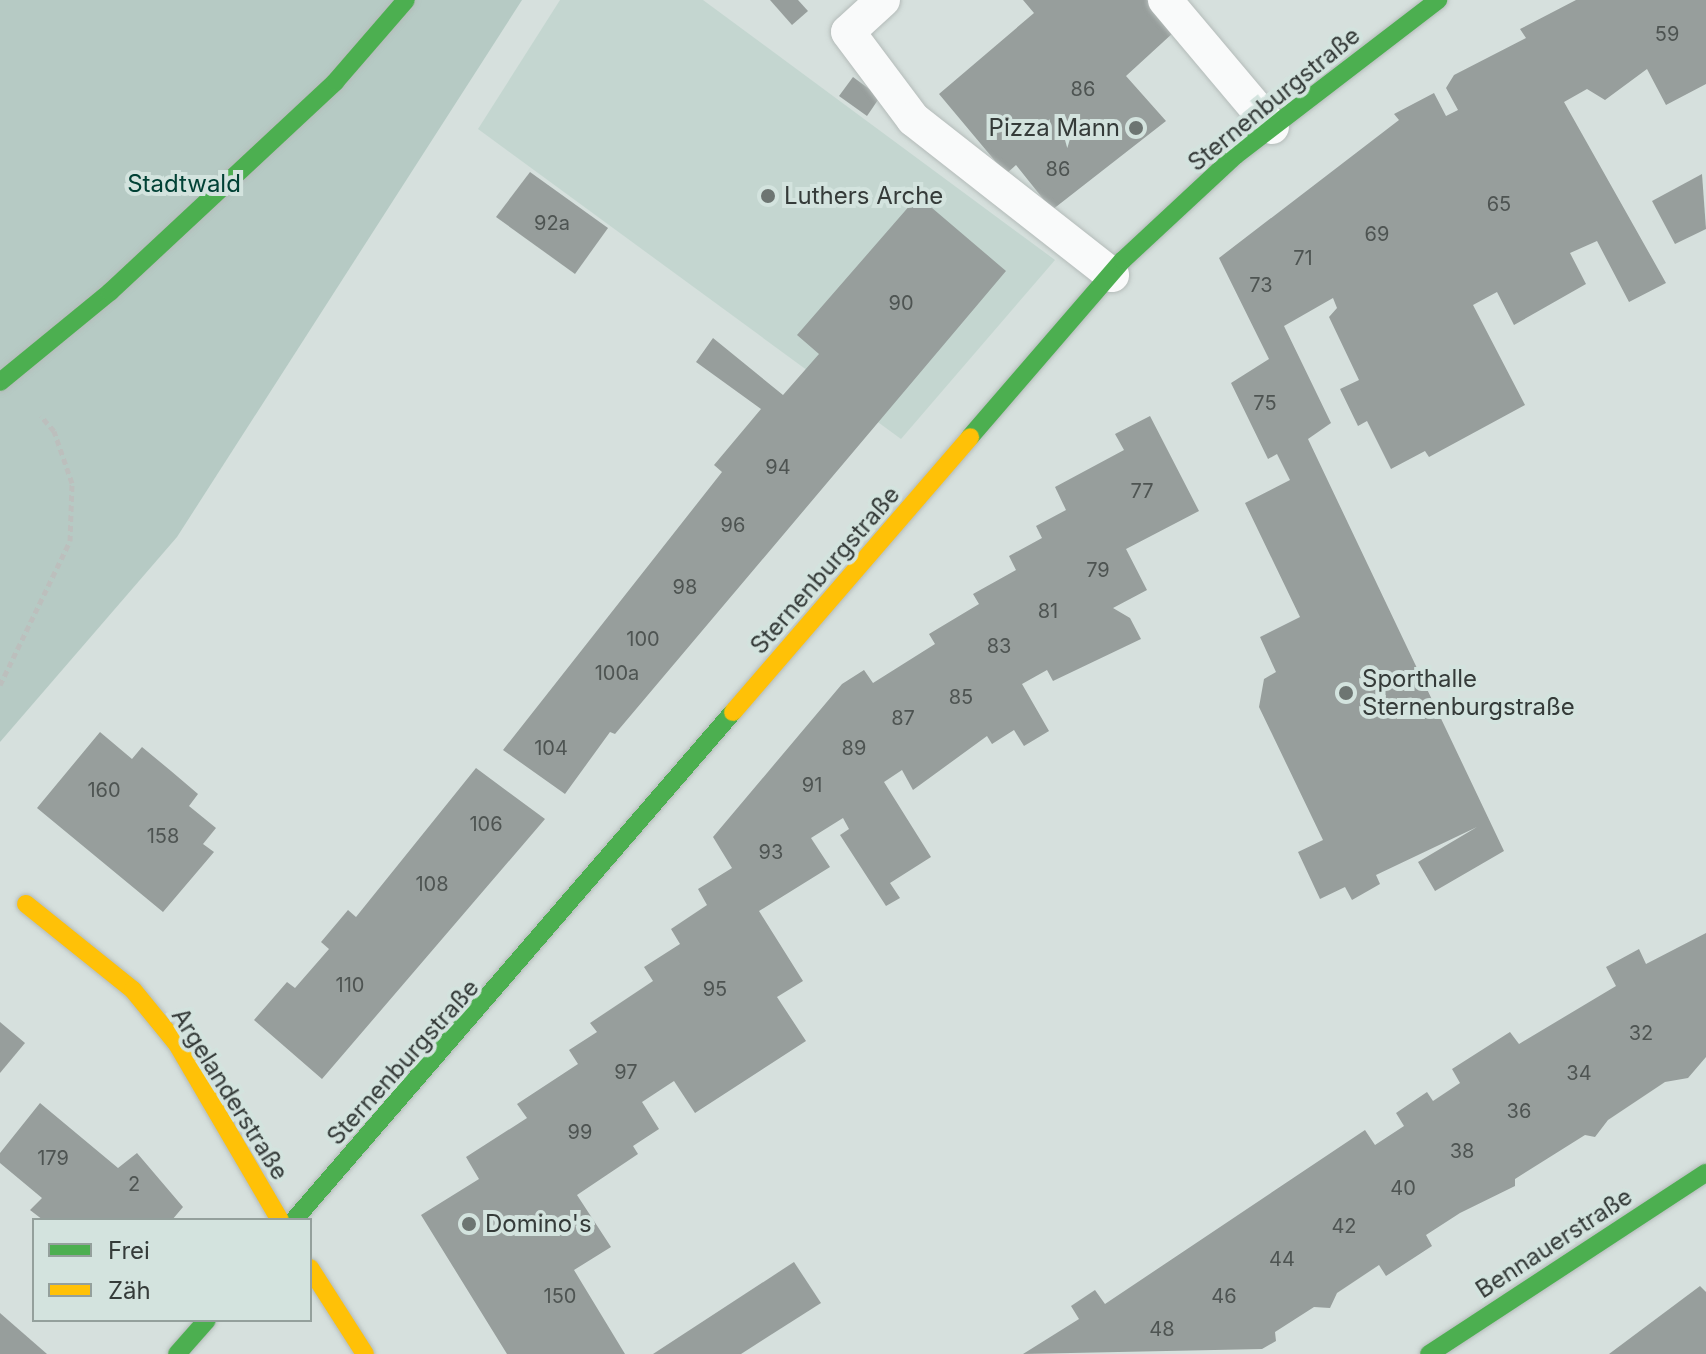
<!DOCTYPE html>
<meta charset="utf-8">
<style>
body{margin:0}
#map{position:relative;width:1706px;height:1354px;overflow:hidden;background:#d6e0dd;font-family:Inter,sans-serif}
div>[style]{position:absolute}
.built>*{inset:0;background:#c4d6d0}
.green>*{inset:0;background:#b6cac4}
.building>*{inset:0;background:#979e9c}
.path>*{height:5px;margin-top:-2.5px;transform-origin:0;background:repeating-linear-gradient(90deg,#bcbfbd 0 6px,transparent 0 10px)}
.roads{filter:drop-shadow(0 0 2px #b4bbb9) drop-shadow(0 0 2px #b4bbb9)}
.lane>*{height:34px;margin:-17px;padding:0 17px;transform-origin:17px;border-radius:17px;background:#f9fafa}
.fast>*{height:18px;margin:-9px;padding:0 9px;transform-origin:9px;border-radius:9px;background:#4caf50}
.slow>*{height:18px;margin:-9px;padding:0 9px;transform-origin:9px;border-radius:9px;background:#ffc107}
.dots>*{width:22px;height:22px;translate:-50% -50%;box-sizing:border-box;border:4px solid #d3e3de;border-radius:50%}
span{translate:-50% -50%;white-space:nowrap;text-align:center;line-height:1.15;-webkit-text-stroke:8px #d3e3de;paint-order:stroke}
.number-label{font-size:20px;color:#4e5452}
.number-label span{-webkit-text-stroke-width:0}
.street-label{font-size:24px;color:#353b39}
.poi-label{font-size:24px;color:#353b39}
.right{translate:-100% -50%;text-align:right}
.left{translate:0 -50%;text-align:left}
.park-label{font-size:24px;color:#014135}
.legend{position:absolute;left:32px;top:1218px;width:280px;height:104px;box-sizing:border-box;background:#d3e3de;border:2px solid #94a09c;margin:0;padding:10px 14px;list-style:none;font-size:24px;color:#353b39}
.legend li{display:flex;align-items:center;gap:16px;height:40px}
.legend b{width:40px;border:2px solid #94a09c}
</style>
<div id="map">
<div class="built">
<div style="clip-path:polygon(560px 0,703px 0,1055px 260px,901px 439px,478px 129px)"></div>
</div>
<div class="green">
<div style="clip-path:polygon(0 0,522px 0,177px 537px,0 742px)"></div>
</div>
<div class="building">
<div style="clip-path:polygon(770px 0,798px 0,808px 11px,792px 25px)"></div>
<div style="clip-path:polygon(1023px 0,1147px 0,1174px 32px,1126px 76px,1166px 121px,1052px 210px,1016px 165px,1006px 174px,939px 94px,1034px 13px)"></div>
<div style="clip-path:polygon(1576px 0,1706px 0,1706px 84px,1666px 105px,1647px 69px,1605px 100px,1587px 89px,1564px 102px,1666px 283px,1629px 302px,1597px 241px,1570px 253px,1586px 284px,1514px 325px,1497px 292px,1473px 305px,1525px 405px,1429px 457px,1425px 451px,1391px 469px,1367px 421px,1358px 426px,1340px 389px,1359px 380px,1329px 317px,1337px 308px,1333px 298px,1284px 326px,1331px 423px,1308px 439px,1504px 851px,1435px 891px,1418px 862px,1477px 827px,1376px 875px,1380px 884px,1352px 900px,1345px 887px,1320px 899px,1298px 852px,1323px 840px,1259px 707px,1264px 679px,1276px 672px,1260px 637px,1300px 617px,1245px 503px,1290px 480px,1277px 454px,1268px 459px,1231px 383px,1269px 359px,1219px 258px,1399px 120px,1394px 114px,1434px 93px,1446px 116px,1458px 110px,1446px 88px,1454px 75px,1526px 38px,1520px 29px)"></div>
<div style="clip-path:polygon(853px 77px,880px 97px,867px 116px,839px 96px)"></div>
<div style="clip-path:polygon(530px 172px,608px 228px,575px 274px,496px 217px)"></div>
<div style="clip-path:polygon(1702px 174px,1706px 229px,1675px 244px,1652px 201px)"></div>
<div style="clip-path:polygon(918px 196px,1006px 271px,615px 734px,610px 732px,565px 794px,503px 750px,722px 472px,714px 465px,761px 409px,696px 362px,713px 338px,783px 395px,819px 354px,797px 335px)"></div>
<div style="clip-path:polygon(1150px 416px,1199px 511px,1126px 549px,1147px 590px,1113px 608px,1130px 618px,1141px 639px,1053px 681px,1047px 670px,1022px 684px,1049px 731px,1024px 746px,1014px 730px,992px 744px,987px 736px,913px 790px,902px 770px,884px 782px,931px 857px,890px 883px,900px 898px,886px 906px,840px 835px,849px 829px,843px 818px,811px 838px,830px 867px,759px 911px,803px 981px,777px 997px,806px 1041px,695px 1113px,674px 1081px,642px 1102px,659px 1129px,633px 1146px,638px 1154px,577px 1195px,611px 1247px,574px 1270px,625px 1354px,507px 1354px,421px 1215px,479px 1179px,466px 1157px,527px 1118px,517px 1104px,578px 1064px,569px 1050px,597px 1032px,590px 1023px,653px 981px,644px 967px,680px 944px,671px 929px,707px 905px,698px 889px,732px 868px,713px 837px,842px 684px,864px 670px,873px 683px,935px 644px,929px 634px,979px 604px,973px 594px,1016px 570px,1009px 556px,1042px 538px,1036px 526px,1066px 510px,1055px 487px,1124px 450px,1115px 434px)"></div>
<div style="clip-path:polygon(100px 732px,132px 759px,142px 747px,171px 771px,198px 794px,189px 806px,216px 828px,203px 844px,214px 852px,163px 912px,37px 808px)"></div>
<div style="clip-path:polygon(476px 768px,545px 819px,322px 1079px,254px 1020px,287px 982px,295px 988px,329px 949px,321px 942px,348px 910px,356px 917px)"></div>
<div style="clip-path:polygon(1706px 933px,1706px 1057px,1688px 1078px,1665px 1082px,1608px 1120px,1595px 1137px,1585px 1135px,1515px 1179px,1515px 1186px,1460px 1213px,1426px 1235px,1432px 1246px,1386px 1276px,1379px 1265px,1337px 1293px,1330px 1308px,1314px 1307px,1275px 1332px,1276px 1341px,1262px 1349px,1023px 1354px,1079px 1319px,1071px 1306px,1095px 1290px,1105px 1304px,1365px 1130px,1375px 1145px,1404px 1126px,1396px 1113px,1427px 1092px,1433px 1101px,1460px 1083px,1452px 1069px,1510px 1032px,1519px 1044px,1616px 986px,1606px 967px,1639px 949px,1646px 964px)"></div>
<div style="clip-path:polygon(0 1022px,25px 1043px,0 1073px)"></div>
<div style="clip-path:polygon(40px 1103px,118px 1168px,137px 1153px,183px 1207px,172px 1220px,43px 1220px,30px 1210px,42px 1198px,0 1163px,0 1153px)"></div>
<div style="clip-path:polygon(794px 1262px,821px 1303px,741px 1354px,653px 1354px)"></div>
<div style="clip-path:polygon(1700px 1286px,1706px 1292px,1706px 1354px,1609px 1354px)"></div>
<div style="clip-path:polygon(0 1313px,47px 1354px,0 1354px)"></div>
</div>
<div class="path">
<div style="left:0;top:685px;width:160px;rotate:-64.1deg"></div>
<div style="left:70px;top:541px;width:58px;rotate:-88deg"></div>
<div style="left:72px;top:483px;width:55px;rotate:-109.1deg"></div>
<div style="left:54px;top:431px;width:20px;rotate:-131deg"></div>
</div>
<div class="roads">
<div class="lane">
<div style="left:883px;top:0;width:47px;rotate:137.6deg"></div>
<div style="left:848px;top:32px;width:109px;rotate:53.2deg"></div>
<div style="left:913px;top:119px;width:253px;rotate:38.1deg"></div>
<div style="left:1165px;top:0;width:166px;rotate:49.9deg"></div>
</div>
<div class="fast">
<div style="left:0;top:382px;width:142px;rotate:-39.3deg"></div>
<div style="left:110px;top:292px;width:308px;rotate:-43deg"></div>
<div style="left:335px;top:82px;width:108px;rotate:-49.1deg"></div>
<div style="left:970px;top:437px;width:234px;rotate:-49.2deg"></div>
<div style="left:1123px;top:260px;width:154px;rotate:-42.9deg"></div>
<div style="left:1236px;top:155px;width:255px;rotate:-37.5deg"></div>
<div style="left:294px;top:1220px;width:671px;rotate:-49.17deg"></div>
<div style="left:177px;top:1354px;width:45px;rotate:-48.6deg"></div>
<div style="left:1429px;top:1354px;width:331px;rotate:-33.2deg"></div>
</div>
<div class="slow">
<div style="left:733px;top:712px;width:363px;rotate:-49.2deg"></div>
<div style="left:26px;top:904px;width:137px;rotate:38.8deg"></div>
<div style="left:133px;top:990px;width:70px;rotate:50.8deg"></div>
<div style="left:177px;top:1044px;width:204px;rotate:59.7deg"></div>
<div style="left:310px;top:1268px;width:102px;rotate:57.4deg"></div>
</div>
</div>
<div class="dots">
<div style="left:1136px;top:128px;background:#6d7572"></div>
<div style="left:768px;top:196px;background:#6d7572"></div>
<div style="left:1346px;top:693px;background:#6d7572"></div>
<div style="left:469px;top:1224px;background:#6d7572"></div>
</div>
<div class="number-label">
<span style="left:1667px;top:34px">59</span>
<span style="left:1083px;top:89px">86</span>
<span style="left:1058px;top:169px">86</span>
<span style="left:1499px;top:204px">65</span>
<span style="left:552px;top:223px">92a</span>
<span style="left:1377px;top:234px">69</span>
<span style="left:1303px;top:258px">71</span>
<span style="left:1261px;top:285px">73</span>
<span style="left:901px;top:303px">90</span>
<span style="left:1265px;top:403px">75</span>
<span style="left:778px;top:467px">94</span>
<span style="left:1142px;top:491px">77</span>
<span style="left:733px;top:525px">96</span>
<span style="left:1098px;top:570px">79</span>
<span style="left:685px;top:587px">98</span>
<span style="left:1048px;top:611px">81</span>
<span style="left:643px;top:639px">100</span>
<span style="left:999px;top:646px">83</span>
<span style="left:617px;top:673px">100a</span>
<span style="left:961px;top:697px">85</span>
<span style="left:903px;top:718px">87</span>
<span style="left:551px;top:748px">104</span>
<span style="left:854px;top:748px">89</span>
<span style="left:812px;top:785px">91</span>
<span style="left:104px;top:790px">160</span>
<span style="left:486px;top:824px">106</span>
<span style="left:163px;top:836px">158</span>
<span style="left:771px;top:852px">93</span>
<span style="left:432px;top:884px">108</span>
<span style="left:350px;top:985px">110</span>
<span style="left:715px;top:989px">95</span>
<span style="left:1641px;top:1033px">32</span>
<span style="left:626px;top:1072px">97</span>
<span style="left:1579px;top:1073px">34</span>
<span style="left:1519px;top:1111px">36</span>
<span style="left:580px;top:1132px">99</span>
<span style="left:1462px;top:1151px">38</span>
<span style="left:53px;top:1158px">179</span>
<span style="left:134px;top:1184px">2</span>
<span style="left:1403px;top:1188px">40</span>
<span style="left:1344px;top:1226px">42</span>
<span style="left:1282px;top:1259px">44</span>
<span style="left:560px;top:1296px">150</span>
<span style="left:1224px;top:1296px">46</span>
<span style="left:1162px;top:1329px">48</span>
</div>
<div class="street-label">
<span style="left:1274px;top:99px;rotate:-39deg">Sternenburgstraße</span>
<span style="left:825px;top:570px;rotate:-49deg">Sternenburgstraße</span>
<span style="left:403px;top:1062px;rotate:-48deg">Sternenburgstraße</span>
<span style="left:230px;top:1094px;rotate:58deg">Argelanderstraße</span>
<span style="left:1554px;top:1243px;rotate:-33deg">Bennauerstraße</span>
</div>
<div class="poi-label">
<span class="right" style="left:1120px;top:128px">Pizza Mann</span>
<span class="left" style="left:784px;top:196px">Luthers Arche</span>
<span class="left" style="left:1362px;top:693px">Sporthalle<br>Sternenburgstraße</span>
<span class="left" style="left:485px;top:1224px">Domino's</span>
</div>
<div class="park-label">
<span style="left:184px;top:184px">Stadtwald</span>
</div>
<ul class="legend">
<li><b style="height:10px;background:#4caf50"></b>Frei</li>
<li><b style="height:10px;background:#ffc107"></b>Zäh</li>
</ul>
</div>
